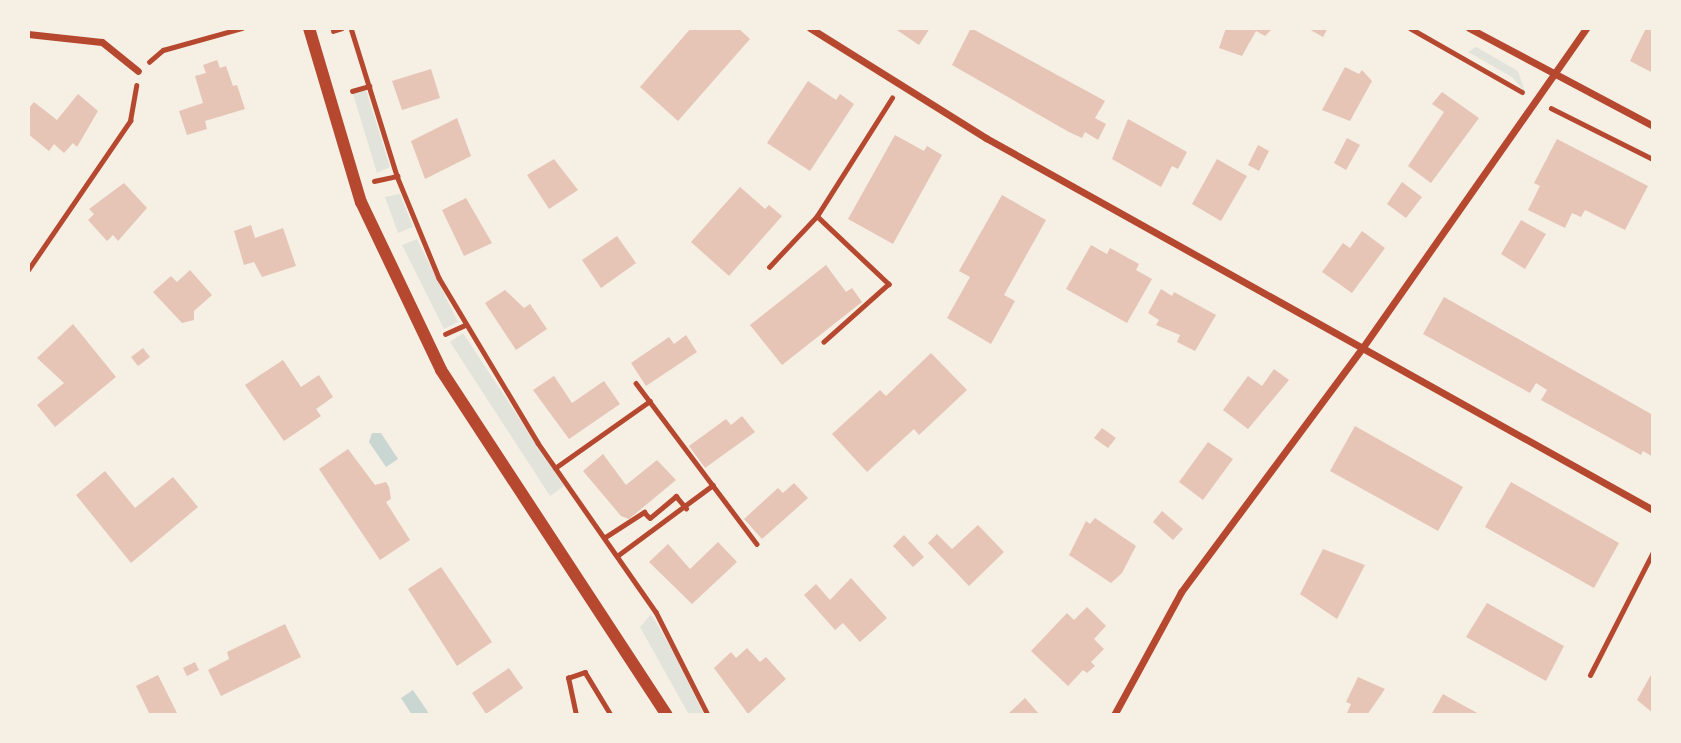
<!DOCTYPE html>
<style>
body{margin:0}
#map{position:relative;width:1681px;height:743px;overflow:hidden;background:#f6efe4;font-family:"Fira Sans Condensed",sans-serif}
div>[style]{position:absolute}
.green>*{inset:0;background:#e2e4dc}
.water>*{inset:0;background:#c9d6d2}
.building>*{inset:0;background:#e6c5b7}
.path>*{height:4.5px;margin:-2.25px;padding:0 2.25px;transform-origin:2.25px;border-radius:2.25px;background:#b5482f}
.service>*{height:5px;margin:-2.5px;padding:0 2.5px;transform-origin:2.5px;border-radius:2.5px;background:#b5482f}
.minor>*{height:7px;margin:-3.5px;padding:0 3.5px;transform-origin:3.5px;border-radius:3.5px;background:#b5482f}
.tertiary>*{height:12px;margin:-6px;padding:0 6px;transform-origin:6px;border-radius:6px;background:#b5482f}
span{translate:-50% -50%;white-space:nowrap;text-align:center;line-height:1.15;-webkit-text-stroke:5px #f6efe4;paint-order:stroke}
.frame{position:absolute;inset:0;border:30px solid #f6efe4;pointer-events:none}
</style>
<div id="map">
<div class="green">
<div style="clip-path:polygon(1476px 47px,1518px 71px,1525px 92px,1512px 77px,1468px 52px)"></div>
<div style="clip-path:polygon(366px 90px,390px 167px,377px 173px,353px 94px)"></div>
<div style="clip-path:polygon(400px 194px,413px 227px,398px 233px,385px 197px)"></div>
<div style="clip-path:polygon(417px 239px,458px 322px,444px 329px,402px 245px)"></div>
<div style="clip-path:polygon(463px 333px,564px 486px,550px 496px,450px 342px)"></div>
<div style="clip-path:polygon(651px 614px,675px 654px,704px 715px,689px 715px,640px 627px)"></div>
</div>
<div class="water">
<div style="clip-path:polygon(372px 433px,381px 433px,398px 459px,386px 467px,369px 442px)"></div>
<div style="clip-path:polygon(413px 690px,430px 715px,412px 715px,401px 698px)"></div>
</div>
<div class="building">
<div style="clip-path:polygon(691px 28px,738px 28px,750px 39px,678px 121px,640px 87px)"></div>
<div style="clip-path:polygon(894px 28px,930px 28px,919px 45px)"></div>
<div style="clip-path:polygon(971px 28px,1105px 101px,1095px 118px,1106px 124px,1098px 140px,1085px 132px,1082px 138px,1069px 132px,952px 65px)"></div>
<div style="clip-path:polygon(1226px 28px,1273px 28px,1265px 36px,1256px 31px,1242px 56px,1219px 48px)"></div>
<div style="clip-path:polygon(1307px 28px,1328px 28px,1323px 37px)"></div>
<div style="clip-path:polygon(1646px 28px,1653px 28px,1653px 73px,1630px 61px)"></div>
<div style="clip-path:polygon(217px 60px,220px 68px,226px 66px,233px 86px,237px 85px,245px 109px,205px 121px,207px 129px,187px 135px,179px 111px,203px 103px,195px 76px,206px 73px,203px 65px)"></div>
<div style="clip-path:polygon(1345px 67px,1359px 74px,1362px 70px,1372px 81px,1350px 121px,1322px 110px)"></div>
<div style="clip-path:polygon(431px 69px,440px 98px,402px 110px,392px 81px)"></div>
<div style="clip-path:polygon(808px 81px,836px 100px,840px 94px,854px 104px,810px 171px,767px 143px)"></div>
<div style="clip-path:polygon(1442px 92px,1479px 118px,1431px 183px,1408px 166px,1444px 112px,1432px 104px)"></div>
<div style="clip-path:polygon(78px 94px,98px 111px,77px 147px,73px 143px,64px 153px,54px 144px,49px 151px,28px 134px,28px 109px,34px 102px,57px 120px)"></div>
<div style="clip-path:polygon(457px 118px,471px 156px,425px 179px,411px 141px)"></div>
<div style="clip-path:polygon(1128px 119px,1187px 152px,1178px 169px,1172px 166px,1161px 187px,1112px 159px)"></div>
<div style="clip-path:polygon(895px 135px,924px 151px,927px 146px,942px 155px,893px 244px,848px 219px)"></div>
<div style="clip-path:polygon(1347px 138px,1360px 145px,1346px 170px,1334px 163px)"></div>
<div style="clip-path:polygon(1557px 139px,1648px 186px,1625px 230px,1585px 210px,1581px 217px,1572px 213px,1565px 228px,1528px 210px,1540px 186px,1534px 183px)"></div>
<div style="clip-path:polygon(1258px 145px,1269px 151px,1259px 171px,1248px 165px)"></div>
<div style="clip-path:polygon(554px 159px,578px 190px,549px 209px,527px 175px)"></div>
<div style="clip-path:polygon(1217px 159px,1247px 176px,1221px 221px,1192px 204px)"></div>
<div style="clip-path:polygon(1402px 182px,1422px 197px,1406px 218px,1387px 204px)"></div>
<div style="clip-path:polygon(124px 183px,147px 208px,118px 241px,113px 235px,107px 241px,88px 220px,94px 214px,89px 209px)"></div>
<div style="clip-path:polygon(740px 187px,765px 209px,769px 205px,782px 216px,729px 276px,691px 242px)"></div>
<div style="clip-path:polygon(1002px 195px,1046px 220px,1004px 295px,1015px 301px,991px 344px,947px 318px,970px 277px,959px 271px)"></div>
<div style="clip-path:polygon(466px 198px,492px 243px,464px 256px,442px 210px)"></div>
<div style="clip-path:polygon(1521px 220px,1546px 234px,1525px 269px,1501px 254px)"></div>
<div style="clip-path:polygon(251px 225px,255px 238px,283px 228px,296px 266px,262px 277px,254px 262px,244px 265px,234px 231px)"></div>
<div style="clip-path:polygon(1362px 231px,1385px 248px,1352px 293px,1322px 272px,1343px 243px,1350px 248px)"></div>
<div style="clip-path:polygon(617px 236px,636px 263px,601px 288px,582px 260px)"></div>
<div style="clip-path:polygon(1091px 245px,1107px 254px,1110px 248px,1139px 264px,1136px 270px,1152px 279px,1127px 323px,1066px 289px)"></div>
<div style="clip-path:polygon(826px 265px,846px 292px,852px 288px,862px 302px,782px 365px,750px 325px)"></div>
<div style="clip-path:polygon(190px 270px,212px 295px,194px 311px,194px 320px,182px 323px,153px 292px,171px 276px,177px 282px)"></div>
<div style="clip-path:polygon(1161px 289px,1172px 296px,1174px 292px,1216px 315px,1195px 351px,1177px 342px,1180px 335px,1156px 325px,1159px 320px,1148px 313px)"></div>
<div style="clip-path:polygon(505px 290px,524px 308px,530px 304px,547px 329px,516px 350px,485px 303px)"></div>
<div style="clip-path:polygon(1444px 297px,1653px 415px,1653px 457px,1643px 451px,1641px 455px,1541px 400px,1547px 390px,1536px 383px,1530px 393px,1423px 334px)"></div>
<div style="clip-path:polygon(73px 324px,116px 377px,55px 427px,37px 405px,64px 383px,37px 358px)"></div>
<div style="clip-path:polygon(686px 335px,697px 352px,646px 386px,631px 363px,669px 337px,674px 344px)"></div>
<div style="clip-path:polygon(143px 348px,150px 357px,138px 366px,131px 357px)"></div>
<div style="clip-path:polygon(931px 353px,967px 390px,919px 435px,914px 429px,867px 472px,832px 434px,880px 390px,886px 396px)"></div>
<div style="clip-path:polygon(283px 360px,301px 387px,319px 375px,333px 397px,316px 409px,321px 416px,284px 441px,245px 385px)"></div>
<div style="clip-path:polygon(1274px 369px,1289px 380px,1248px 429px,1223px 410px,1248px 376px,1262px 386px)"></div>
<div style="clip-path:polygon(554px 376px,572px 403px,604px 381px,620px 404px,569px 439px,533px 390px)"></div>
<div style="clip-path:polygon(742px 416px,755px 432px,705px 468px,689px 446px,726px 419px,731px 425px)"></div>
<div style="clip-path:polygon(1355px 426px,1463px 487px,1438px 531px,1330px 471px)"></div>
<div style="clip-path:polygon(1102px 428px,1116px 438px,1108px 448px,1094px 438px)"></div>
<div style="clip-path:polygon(1208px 442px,1233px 459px,1203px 500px,1179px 482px)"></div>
<div style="clip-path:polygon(348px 449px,375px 485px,386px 482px,389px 487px,391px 499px,386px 502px,410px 540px,380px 560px,319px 469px)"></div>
<div style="clip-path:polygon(603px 454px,626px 485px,657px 460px,676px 480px,629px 519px,621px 516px,583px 471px)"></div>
<div style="clip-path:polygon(105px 471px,135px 508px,173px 477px,198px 507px,131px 563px,76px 495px)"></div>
<div style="clip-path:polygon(1511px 482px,1619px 543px,1594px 588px,1485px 527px)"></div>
<div style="clip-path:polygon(794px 483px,808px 498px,762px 539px,744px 519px,778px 488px,783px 493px)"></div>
<div style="clip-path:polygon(1162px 511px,1183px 529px,1173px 540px,1153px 522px)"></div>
<div style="clip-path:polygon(1095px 518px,1136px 546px,1122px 573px,1111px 583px,1069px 555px,1086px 521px,1090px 524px)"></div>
<div style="clip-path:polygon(978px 525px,1004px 552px,969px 586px,928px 543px,937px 534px,952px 549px)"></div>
<div style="clip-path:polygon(904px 535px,924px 557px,913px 567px,893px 546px)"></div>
<div style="clip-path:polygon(718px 542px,737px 562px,692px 604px,649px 562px,668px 544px,690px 569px)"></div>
<div style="clip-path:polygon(1323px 549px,1365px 565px,1337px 619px,1300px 594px)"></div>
<div style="clip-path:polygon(441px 567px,492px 642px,457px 666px,408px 589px)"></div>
<div style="clip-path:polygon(851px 578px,887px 618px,860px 642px,843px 623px,835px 630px,804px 595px,816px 584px,830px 600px)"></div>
<div style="clip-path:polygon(1487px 603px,1564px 646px,1546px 681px,1466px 637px)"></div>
<div style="clip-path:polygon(1087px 607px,1106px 626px,1094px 639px,1104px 649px,1091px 662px,1095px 666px,1087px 673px,1083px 670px,1068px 686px,1031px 651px,1067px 613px,1074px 620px)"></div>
<div style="clip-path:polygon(285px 624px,301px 657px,221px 696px,208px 670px,229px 659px,227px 652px)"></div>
<div style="clip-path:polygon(747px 648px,760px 662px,766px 657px,786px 679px,748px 714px,714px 668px,731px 652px,736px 658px)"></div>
<div style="clip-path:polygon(195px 662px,199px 670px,187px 676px,183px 668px)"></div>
<div style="clip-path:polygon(509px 668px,523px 688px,486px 714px,472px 693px)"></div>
<div style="clip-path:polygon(1653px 671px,1653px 713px,1637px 700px)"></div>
<div style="clip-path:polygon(158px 675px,178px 715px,150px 715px,136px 686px)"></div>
<div style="clip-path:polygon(1358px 677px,1385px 689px,1367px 715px,1346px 715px,1351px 704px,1346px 702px)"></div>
<div style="clip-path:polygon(1443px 694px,1459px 703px,1481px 715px,1431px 715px)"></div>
<div style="clip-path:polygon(1025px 698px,1040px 715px,1007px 715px)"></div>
</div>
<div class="path">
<div style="left:351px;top:28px;width:155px;rotate:72.7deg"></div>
<div style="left:397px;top:176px;width:110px;rotate:67.6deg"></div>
<div style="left:439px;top:278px;width:192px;rotate:59deg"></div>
<div style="left:538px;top:443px;width:206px;rotate:55.1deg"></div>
<div style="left:656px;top:612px;width:115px;rotate:63.2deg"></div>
<div style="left:1410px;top:28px;width:129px;rotate:29.7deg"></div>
<div style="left:333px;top:31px;width:9px;rotate:-18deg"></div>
<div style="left:149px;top:62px;width:18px;rotate:-41deg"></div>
<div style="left:163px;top:50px;width:82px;rotate:-15.6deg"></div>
<div style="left:352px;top:91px;width:18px;rotate:-16deg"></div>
<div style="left:1551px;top:108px;width:114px;rotate:26.6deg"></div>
<div style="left:374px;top:181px;width:24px;rotate:-12deg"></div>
<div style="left:817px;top:216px;width:99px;rotate:43.4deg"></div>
<div style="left:889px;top:284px;width:87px;rotate:138.3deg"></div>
<div style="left:769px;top:267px;width:70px;rotate:-46.7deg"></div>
<div style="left:817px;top:216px;width:140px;rotate:-57.6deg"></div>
<div style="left:28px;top:270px;width:181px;rotate:-55.6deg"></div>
<div style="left:130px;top:121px;width:36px;rotate:-80deg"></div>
<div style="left:445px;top:334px;width:20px;rotate:-24deg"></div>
<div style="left:636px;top:383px;width:201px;rotate:53.1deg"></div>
<div style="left:555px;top:468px;width:116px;rotate:-35.2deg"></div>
<div style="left:604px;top:538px;width:48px;rotate:-33deg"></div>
<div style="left:644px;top:512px;width:8px;rotate:45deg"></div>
<div style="left:650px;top:518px;width:34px;rotate:-40deg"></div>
<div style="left:676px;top:496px;width:16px;rotate:50deg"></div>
<div style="left:617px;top:556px;width:119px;rotate:-36.5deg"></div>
<div style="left:576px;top:715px;width:38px;rotate:-102deg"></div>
<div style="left:568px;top:678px;width:18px;rotate:-19deg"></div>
<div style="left:585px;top:672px;width:50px;rotate:58.8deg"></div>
</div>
<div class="service">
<div style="left:1590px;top:675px;width:138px;rotate:-62.9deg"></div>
</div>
<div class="minor">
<div style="left:810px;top:28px;width:208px;rotate:32deg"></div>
<div style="left:986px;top:138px;width:764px;rotate:29.15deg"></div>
<div style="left:1469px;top:28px;width:208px;rotate:28deg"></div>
<div style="left:28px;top:34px;width:74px;rotate:6.2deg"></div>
<div style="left:102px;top:42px;width:46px;rotate:38.9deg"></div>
<div style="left:1114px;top:715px;width:140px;rotate:-61.4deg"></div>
<div style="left:1181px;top:592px;width:305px;rotate:-53.4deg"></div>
<div style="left:1363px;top:347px;width:389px;rotate:-55deg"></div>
</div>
<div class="tertiary">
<div style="left:309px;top:28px;width:182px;rotate:73.4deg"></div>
<div style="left:361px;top:202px;width:186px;rotate:64.5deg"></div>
<div style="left:441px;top:370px;width:412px;rotate:56.8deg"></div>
</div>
<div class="frame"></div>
</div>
